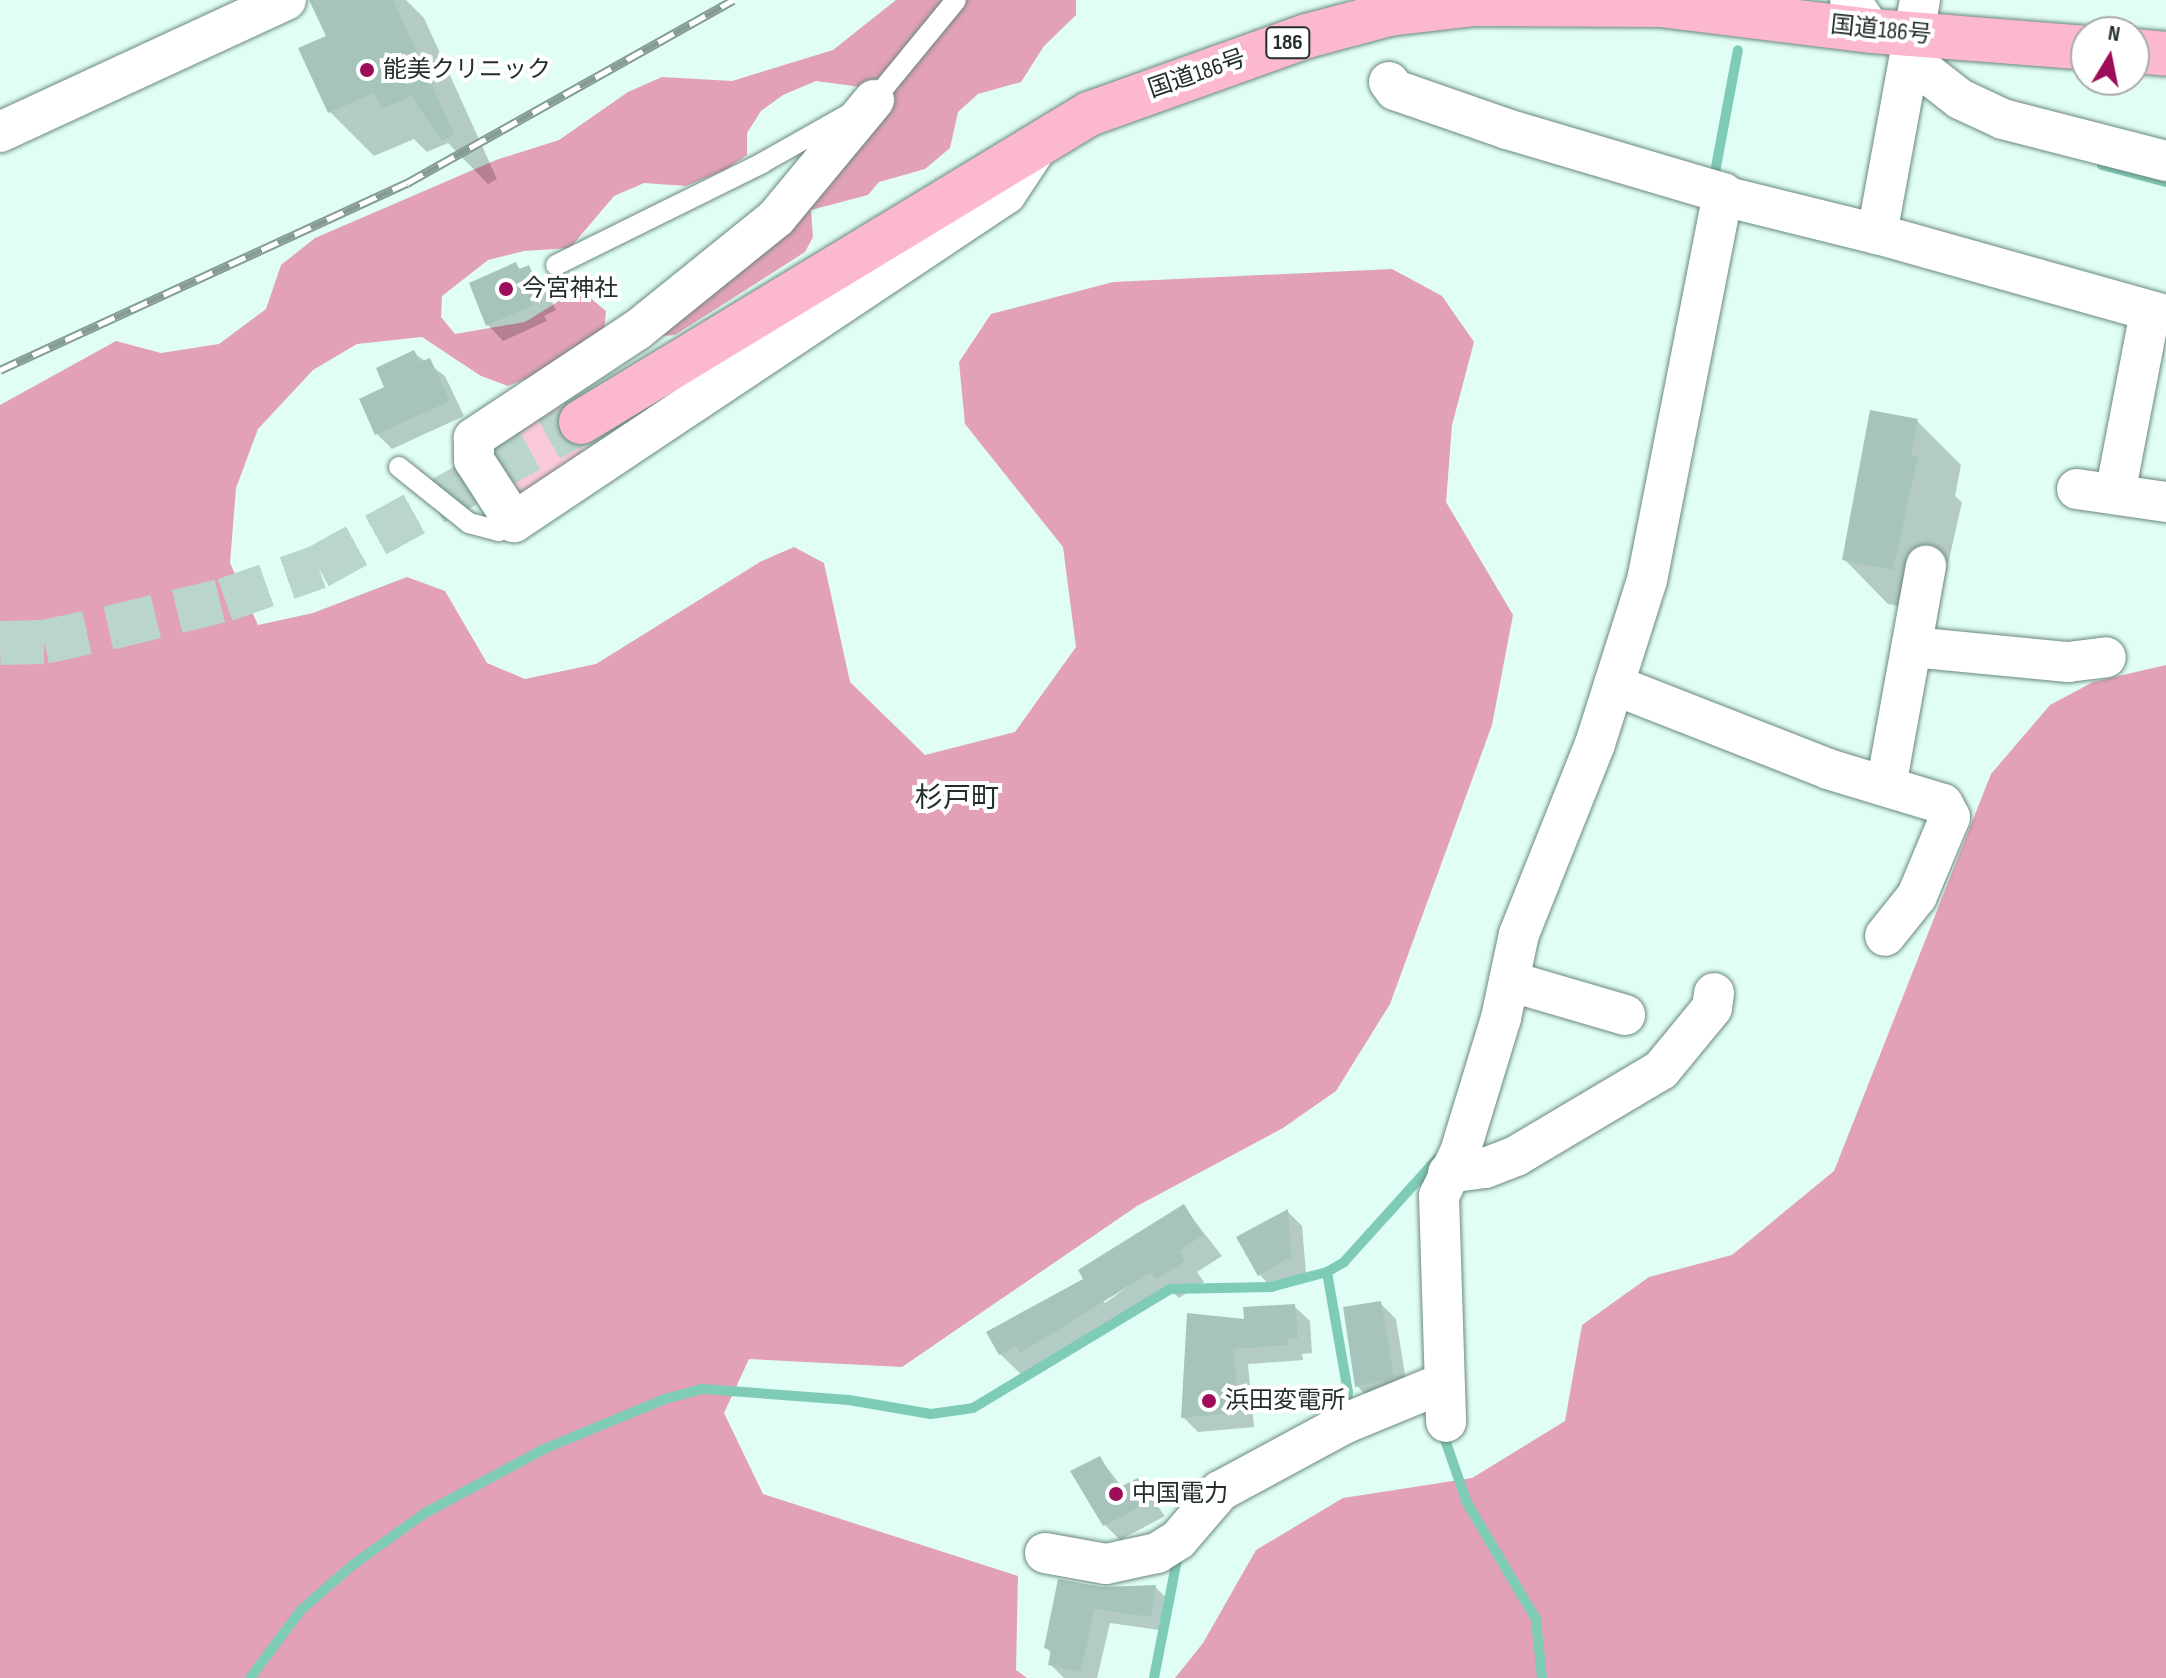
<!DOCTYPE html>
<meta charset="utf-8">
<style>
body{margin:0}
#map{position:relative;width:2166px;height:1678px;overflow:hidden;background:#e0fef5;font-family:"Sofia Sans Condensed","Noto Sans JP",sans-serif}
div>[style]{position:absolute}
.green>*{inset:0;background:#fbcada}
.forest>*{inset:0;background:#e2a1b7}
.shadow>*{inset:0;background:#0003}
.stream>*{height:10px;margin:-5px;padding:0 5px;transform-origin:5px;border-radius:5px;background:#7ecbb6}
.building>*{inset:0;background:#a7c4bc}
.trunk-tunnel>*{height:44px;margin-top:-22px;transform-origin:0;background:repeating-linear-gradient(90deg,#bad5cd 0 44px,transparent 0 66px)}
.roads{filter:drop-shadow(0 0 2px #6b877f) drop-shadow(0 0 2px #6b877f)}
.service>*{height:20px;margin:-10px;padding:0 10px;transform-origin:10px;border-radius:10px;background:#fff}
.minor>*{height:40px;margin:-20px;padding:0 20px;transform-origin:20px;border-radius:20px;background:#fff}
.trunk>*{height:44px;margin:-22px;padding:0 22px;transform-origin:22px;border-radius:22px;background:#fcb8d0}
.rail>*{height:9px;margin-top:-4.5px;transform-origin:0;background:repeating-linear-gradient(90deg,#fff 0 18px,#869b95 0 36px);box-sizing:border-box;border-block:2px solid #869b95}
.dots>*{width:22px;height:22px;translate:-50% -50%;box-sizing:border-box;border:4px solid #fff;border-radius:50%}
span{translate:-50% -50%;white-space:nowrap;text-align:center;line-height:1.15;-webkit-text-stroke:8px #fff;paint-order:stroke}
.shield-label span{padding:2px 6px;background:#fff;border:2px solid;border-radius:6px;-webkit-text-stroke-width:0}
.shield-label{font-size:22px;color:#242f2c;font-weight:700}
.street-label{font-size:24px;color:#242f2c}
.poi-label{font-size:24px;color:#242f2c}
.left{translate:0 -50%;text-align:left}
.quarter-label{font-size:28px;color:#242f2c}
.north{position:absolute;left:2070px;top:16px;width:80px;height:80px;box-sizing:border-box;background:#fff;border:2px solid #a7acab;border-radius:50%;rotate:10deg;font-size:22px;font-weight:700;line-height:32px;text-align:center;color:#242f2c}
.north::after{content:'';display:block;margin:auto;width:28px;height:36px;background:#9d0d59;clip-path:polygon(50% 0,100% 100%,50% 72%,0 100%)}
</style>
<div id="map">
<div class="green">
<div style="clip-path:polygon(555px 398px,590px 460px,523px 504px,482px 438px)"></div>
</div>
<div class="forest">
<div style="clip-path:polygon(896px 0,1076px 0,1076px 15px,1044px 46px,1021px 82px,978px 94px,958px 112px,950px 148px,925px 169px,879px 182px,868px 195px,811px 210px,813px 237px,805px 252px,675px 335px,660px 336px,886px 117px,891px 104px,876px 89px,816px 81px,783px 95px,761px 111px,747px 133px,747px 155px,725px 170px,686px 186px,644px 183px,614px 196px,570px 248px,524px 251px,488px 260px,442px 296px,441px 317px,455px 334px,525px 322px,572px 293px,589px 297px,606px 311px,604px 333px,538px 374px,508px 386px,481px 376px,422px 337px,357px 344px,313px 370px,258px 429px,236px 488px,230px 563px,258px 625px,313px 613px,407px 577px,445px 591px,487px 663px,525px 679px,596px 664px,760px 562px,794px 547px,824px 563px,850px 682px,925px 755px,1015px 732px,1076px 647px,1063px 547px,965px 424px,959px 362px,991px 314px,1113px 282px,1392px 269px,1442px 296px,1474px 342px,1452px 425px,1446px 502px,1513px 615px,1492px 725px,1390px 1004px,1336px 1091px,1283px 1128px,1137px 1206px,902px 1367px,749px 1359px,724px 1413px,763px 1494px,1018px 1576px,1016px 1670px,1027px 1678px,0 1678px,0 405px,116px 341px,161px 353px,219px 344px,266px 309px,281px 265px,315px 238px,496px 160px,559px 140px,628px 92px,662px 77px,732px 81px,833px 50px)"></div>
<div style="clip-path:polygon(2166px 665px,2166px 1678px,1175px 1678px,1203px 1643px,1256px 1550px,1343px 1498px,1472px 1478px,1565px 1421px,1582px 1325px,1649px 1277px,1732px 1255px,1834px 1171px,1991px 774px,2050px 705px,2093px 682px)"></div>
</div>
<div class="shadow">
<div style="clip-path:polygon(321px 0,406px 0,424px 18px,497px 179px,488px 184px,448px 143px,427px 152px,414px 139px,374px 156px,330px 112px,328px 37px)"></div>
<div style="clip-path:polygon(516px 265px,521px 270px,528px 267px,543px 283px,556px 310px,544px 316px,547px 321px,503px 341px,488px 325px,472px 284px)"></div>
<div style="clip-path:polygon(414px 353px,445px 376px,464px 416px,392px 449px,377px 434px,361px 400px,387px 388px)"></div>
<div style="clip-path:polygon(1917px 421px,1961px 465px,1955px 496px,1962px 502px,1937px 613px,1888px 604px,1844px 559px)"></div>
<div style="clip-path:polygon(evenodd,1183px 1206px,1222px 1256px,1197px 1272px,1204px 1282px,1179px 1298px,1172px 1292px,1042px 1372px,1036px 1366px,1021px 1374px,1000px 1354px,1183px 1206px,1157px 1266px,1105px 1303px,1102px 1300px,1157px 1266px)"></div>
<div style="clip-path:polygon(1287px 1211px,1302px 1226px,1306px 1273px,1274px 1290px,1259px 1274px)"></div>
<div style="clip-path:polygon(1380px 1303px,1396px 1319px,1408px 1393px,1373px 1402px,1357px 1386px)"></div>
<div style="clip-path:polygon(1294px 1306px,1310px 1321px,1312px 1353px,1302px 1354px,1303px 1360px,1248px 1364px,1254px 1427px,1198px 1432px,1183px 1417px,1246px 1321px)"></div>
<div style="clip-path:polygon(1100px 1459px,1123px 1488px,1138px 1480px,1165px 1516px,1120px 1540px,1105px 1525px)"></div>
<div style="clip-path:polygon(1155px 1587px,1171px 1602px,1166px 1631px,1110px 1623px,1097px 1678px,1064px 1678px,1050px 1664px,1052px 1654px,1046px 1648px,1102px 1589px)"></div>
</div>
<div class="stream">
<div style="left:2102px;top:165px;width:66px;rotate:14.9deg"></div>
<div style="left:1713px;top:183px;width:135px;rotate:-79.4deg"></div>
<div style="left:1327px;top:1272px;width:122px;rotate:80.1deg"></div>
<div style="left:1348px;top:1392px;width:18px;rotate:96deg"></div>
<div style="left:1441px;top:1428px;width:79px;rotate:70.9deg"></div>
<div style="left:1467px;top:1503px;width:135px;rotate:59.3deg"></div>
<div style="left:1536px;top:1619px;width:59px;rotate:84.2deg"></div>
<div style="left:250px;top:1678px;width:85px;rotate:-53.1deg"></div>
<div style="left:301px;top:1610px;width:70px;rotate:-41deg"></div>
<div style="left:354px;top:1564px;width:87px;rotate:-35.7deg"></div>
<div style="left:425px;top:1513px;width:135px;rotate:-28.3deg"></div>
<div style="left:544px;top:1449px;width:131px;rotate:-22.5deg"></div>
<div style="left:665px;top:1399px;width:39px;rotate:-15deg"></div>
<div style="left:703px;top:1389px;width:146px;rotate:4.3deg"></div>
<div style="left:849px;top:1400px;width:83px;rotate:9.7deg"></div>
<div style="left:931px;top:1414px;width:42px;rotate:-8.1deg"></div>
<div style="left:973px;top:1408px;width:230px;rotate:-31.1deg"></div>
<div style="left:1170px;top:1289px;width:101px;rotate:-1.1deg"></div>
<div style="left:1271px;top:1287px;width:58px;rotate:-15deg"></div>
<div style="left:1327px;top:1272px;width:20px;rotate:-30deg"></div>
<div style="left:1344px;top:1262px;width:140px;rotate:-47.9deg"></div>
<div style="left:1154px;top:1678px;width:126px;rotate:-79deg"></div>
</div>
<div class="building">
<div style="clip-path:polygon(309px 0,393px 0,454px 134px,442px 141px,411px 96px,382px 109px,374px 93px,328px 113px,298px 48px,326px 36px)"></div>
<div style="clip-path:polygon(516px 262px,519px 269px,529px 265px,542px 295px,530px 300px,533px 305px,486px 326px,469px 283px)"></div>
<div style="clip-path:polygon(414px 350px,420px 362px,430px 358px,450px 401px,375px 435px,359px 399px,384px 387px,376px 368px)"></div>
<div style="clip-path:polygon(1870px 410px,1918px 419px,1911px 455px,1918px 456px,1893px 570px,1842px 560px)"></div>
<div style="clip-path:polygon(1184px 1204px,1203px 1235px,1179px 1251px,1185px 1261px,1157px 1279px,1150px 1273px,1020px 1353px,1016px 1346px,999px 1355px,986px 1332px,1083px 1279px,1078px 1270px)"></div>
<div style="clip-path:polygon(1288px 1209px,1291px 1257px,1258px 1276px,1236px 1237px)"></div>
<div style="clip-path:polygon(1381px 1301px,1394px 1378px,1355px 1387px,1343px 1307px)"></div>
<div style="clip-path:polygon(1295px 1304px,1298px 1338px,1288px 1339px,1288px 1345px,1233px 1349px,1240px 1412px,1181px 1418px,1187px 1313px,1244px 1319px,1243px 1307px)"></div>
<div style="clip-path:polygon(1100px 1456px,1118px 1488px,1138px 1478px,1151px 1501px,1103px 1526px,1070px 1471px)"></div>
<div style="clip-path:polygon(1058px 1579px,1102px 1587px,1156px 1585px,1151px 1617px,1095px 1609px,1080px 1672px,1048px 1665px,1051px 1650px,1044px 1648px)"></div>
</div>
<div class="trunk-tunnel">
<div style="left:0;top:643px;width:44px;rotate:-1.3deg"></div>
<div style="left:44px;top:642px;width:71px;rotate:-12.3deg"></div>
<div style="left:113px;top:627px;width:115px;rotate:-13.6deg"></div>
<div style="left:225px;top:600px;width:99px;rotate:-19.5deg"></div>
<div style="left:318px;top:567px;width:300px;rotate:-28.9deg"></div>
</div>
<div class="roads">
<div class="service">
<div style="left:556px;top:265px;width:230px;rotate:-26.3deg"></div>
<div style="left:762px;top:163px;width:129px;rotate:-29.4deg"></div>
<div style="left:874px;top:100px;width:129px;rotate:-50.6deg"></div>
<div style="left:399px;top:467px;width:90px;rotate:38.7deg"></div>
<div style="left:469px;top:523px;width:31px;rotate:15deg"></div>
<div style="left:499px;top:531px;width:17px;rotate:-31deg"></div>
</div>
<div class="minor">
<div style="left:1850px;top:0;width:38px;rotate:55deg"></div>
<div style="left:1910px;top:60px;width:63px;rotate:38deg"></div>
<div style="left:1960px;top:99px;width:47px;rotate:24.9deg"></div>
<div style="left:2003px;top:119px;width:168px;rotate:14.4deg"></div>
<div style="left:1389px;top:82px;width:10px;rotate:53deg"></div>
<div style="left:1395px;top:90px;width:119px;rotate:19.2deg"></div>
<div style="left:1507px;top:129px;width:225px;rotate:16.5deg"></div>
<div style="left:1723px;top:193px;width:394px;rotate:101.1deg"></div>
<div style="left:1647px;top:580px;width:172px;rotate:107.6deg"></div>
<div style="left:1595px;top:744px;width:205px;rotate:111.8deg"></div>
<div style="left:1519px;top:934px;width:86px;rotate:102.1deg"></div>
<div style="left:1501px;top:1018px;width:140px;rotate:107deg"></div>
<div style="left:1460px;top:1152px;width:49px;rotate:115.5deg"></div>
<div style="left:1439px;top:1196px;width:226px;rotate:88.2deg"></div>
<div style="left:874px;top:100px;width:153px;rotate:129.7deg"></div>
<div style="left:776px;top:218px;width:179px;rotate:141.1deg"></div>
<div style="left:637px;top:330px;width:196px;rotate:146.5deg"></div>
<div style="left:474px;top:438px;width:22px;rotate:90deg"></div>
<div style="left:474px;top:460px;width:74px;rotate:57.2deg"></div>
<div style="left:514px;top:522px;width:591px;rotate:-33.69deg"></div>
<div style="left:1006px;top:194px;width:60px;rotate:-56.6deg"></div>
<div style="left:0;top:132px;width:315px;rotate:-24.8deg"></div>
<div style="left:1723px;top:196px;width:159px;rotate:13.9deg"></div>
<div style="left:1877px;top:234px;width:238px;rotate:-79.6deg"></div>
<div style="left:1877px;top:234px;width:300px;rotate:15.7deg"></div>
<div style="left:2077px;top:489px;width:90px;rotate:8.3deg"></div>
<div style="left:2115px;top:494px;width:185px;rotate:-79.1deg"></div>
<div style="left:1912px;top:647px;width:157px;rotate:5.5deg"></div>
<div style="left:2068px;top:662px;width:38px;rotate:-7deg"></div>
<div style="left:1614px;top:685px;width:230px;rotate:21.4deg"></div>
<div style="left:1828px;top:769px;width:120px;rotate:16.9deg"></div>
<div style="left:1943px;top:804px;width:15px;rotate:62deg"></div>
<div style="left:1950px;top:817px;width:86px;rotate:112.7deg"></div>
<div style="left:1917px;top:896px;width:51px;rotate:128.7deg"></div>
<div style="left:1886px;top:786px;width:224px;rotate:-79.7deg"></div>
<div style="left:1509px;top:981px;width:121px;rotate:16.3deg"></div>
<div style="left:1448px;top:1173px;width:37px;rotate:-8deg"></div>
<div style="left:1485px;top:1168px;width:33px;rotate:-21deg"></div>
<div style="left:1516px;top:1156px;width:169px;rotate:-30.7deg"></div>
<div style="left:1661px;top:1070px;width:80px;rotate:-50.6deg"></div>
<div style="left:1712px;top:1008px;width:15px;rotate:-82deg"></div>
<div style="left:1045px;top:1553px;width:62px;rotate:10.2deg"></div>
<div style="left:1106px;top:1564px;width:52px;rotate:-12.2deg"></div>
<div style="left:1157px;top:1553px;width:25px;rotate:-32deg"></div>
<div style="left:1178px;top:1540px;width:65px;rotate:-49.4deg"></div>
<div style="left:1220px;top:1491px;width:143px;rotate:-28.4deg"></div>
<div style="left:1346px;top:1423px;width:105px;rotate:-22.4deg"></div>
</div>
<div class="trunk">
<div style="left:2134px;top:51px;width:32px;rotate:5deg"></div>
<div style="left:581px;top:422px;width:594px;rotate:-31.23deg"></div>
<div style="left:1089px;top:114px;width:232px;rotate:-19.7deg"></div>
<div style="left:1307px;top:36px;width:85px;rotate:-15deg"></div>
<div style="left:1389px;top:14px;width:86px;rotate:-6.7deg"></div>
<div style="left:1474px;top:4px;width:186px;rotate:0.3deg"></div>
<div style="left:1660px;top:5px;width:214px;rotate:7deg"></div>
<div style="left:1872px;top:31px;width:215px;rotate:4.5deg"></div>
</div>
</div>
<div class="rail">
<div style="left:0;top:370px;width:448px;rotate:-24.7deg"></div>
<div style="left:407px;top:183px;width:374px;rotate:-29.3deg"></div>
</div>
<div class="dots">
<div style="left:367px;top:70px;background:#9d0d59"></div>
<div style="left:506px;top:289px;background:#9d0d59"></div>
<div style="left:1209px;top:1401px;background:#9d0d59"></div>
<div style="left:1116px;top:1494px;background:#9d0d59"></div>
</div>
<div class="shield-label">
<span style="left:1288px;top:43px">186</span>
</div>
<div class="street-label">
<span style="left:1881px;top:30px;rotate:6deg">国道186号</span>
<span style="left:1197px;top:74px;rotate:-19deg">国道186号</span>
</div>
<div class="poi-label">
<span class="left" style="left:383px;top:70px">能美クリニック</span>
<span class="left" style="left:522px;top:289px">今宮神社</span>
<span class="left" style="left:1225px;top:1401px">浜田変電所</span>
<span class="left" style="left:1132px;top:1494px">中国電力</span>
</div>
<div class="quarter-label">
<span style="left:957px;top:799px">杉戸町</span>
</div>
<div class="north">N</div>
</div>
